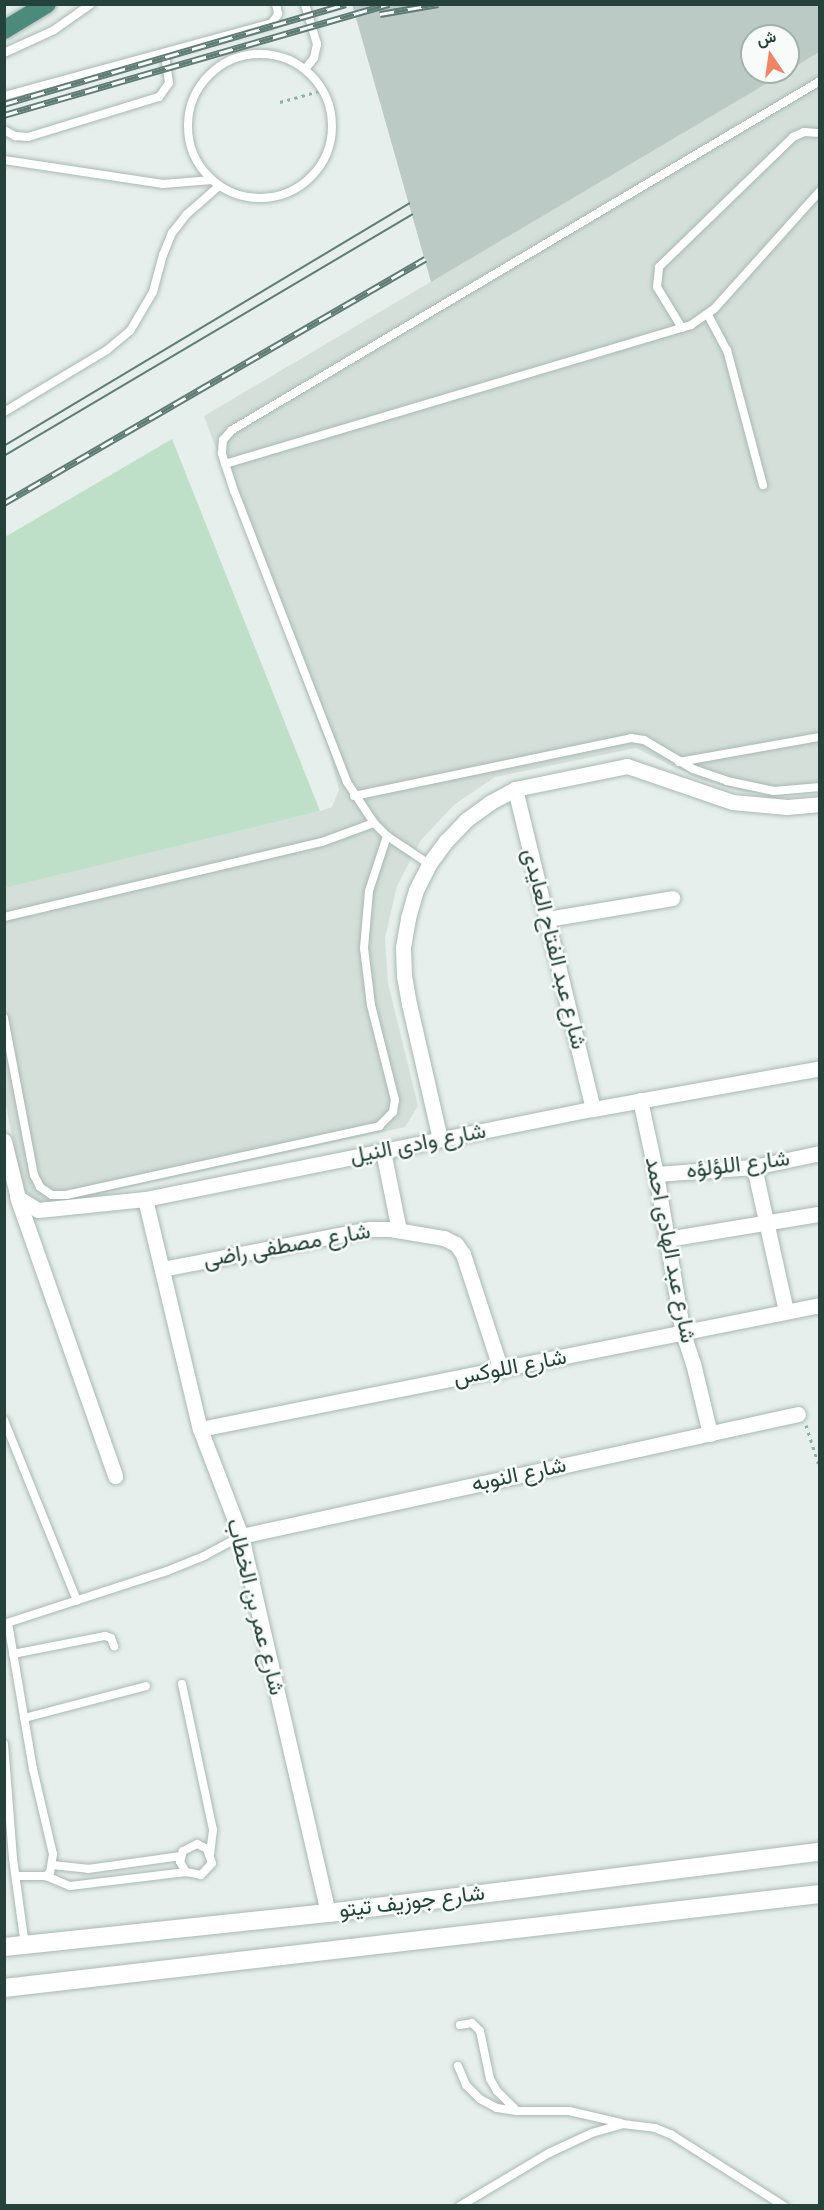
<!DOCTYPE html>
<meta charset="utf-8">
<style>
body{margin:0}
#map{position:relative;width:824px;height:2210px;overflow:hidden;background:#e6efeb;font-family:Karla,Vazirmatn,sans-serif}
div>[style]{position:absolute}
.built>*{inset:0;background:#d4dfda}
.green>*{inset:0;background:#bfe0c8}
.building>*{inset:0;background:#bbcac4}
.path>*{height:3px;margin-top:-1.5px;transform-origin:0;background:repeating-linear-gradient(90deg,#86b3a5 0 3px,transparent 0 7.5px)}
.roads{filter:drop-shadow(0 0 2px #a8b8b2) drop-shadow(0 0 2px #a8b8b2)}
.service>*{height:8px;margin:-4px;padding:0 4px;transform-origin:4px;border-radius:4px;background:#fff}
.service>.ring{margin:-4px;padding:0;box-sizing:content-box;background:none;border:8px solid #fff;border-radius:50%}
.minor>*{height:15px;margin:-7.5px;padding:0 7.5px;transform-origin:7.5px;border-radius:7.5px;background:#fff}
.secondary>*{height:18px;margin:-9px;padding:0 9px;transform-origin:9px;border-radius:9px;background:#fff}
.trunk>*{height:18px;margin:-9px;padding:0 9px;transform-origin:9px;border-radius:9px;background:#4c8a7c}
.tram>*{height:1.5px;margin:-0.75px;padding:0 0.75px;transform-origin:0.75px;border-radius:0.75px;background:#5f7d75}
.rail>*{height:7px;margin-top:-3.5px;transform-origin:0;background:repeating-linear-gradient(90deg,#f7fbf9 0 14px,#5f7d75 0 28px);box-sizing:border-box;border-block:2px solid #5f7d75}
span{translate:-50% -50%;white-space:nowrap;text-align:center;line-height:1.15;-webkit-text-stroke:5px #f7fbf9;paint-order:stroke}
.street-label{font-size:22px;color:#24423a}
.frame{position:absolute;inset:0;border:6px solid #24423a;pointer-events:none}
.north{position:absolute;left:740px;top:24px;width:60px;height:60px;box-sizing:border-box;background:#f7fbf9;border:2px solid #a3b1ad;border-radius:50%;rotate:347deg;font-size:16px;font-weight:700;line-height:24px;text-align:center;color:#24423a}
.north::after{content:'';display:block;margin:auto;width:21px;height:27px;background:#f4845f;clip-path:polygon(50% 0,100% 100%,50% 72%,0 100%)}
</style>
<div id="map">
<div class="built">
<div style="clip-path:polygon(819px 52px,819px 789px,794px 793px,744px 792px,699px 779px,636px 748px,495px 777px,454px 805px,421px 840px,397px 886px,385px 938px,388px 983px,418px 1106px,405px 1127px,38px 1207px,24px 1196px,5px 1101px,4px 888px,320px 811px,332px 807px,339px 790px,330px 755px,204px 416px)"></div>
</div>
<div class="green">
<div style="clip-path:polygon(172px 439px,320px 811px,5px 888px,5px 537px)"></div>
</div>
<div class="building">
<div style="clip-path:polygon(352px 4px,819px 4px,819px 52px,788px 71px,788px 36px,752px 36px,752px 72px,786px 72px,431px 282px)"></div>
</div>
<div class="path">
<div style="left:280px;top:102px;width:45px;rotate:-15.6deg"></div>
<div style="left:806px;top:1425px;width:46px;rotate:72.3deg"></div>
</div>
<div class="roads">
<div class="service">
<div style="left:305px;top:4px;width:42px;rotate:73.3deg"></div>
<div style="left:317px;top:44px;width:14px;rotate:102deg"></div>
<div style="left:314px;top:58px;width:14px;rotate:129deg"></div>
<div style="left:4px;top:53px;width:55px;rotate:-24.7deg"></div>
<div style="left:54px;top:30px;width:45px;rotate:-35.1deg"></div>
<div class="ring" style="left:188px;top:54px;width:136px;height:136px"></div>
<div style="left:4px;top:96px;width:278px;rotate:-15.2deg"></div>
<div style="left:272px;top:23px;width:11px;rotate:-56deg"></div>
<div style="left:278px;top:14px;width:10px;rotate:-101deg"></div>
<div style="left:4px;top:130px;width:13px;rotate:29deg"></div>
<div style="left:15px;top:136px;width:13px;rotate:4deg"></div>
<div style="left:28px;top:137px;width:137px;rotate:-17deg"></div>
<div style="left:159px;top:97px;width:17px;rotate:-54deg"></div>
<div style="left:169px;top:83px;width:30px;rotate:-98deg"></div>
<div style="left:4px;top:160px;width:161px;rotate:8.6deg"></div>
<div style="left:163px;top:184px;width:49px;rotate:-4.7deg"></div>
<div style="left:708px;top:315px;width:40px;rotate:62deg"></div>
<div style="left:727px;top:350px;width:140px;rotate:75.1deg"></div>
<div style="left:682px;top:328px;width:48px;rotate:-121.4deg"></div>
<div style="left:657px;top:287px;width:20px;rotate:-84deg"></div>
<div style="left:659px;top:267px;width:187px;rotate:-44.1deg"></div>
<div style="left:793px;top:137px;width:12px;rotate:-24deg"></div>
<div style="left:804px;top:132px;width:16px;rotate:4deg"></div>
<div style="left:4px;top:412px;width:120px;rotate:-31deg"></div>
<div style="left:107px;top:350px;width:30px;rotate:-40deg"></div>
<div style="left:130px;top:331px;width:45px;rotate:-59.5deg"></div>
<div style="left:153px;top:292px;width:38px;rotate:-75deg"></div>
<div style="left:163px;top:255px;width:24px;rotate:-68deg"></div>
<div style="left:172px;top:233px;width:24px;rotate:-52deg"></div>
<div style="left:187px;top:214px;width:43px;rotate:-41.2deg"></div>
<div style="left:225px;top:464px;width:486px;rotate:-16.6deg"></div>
<div style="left:691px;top:325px;width:29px;rotate:-35deg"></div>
<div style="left:715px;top:308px;width:157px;rotate:-48.1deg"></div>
<div style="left:679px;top:762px;width:143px;rotate:-10.1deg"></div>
<div style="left:354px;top:796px;width:283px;rotate:-11.8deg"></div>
<div style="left:631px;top:738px;width:13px;rotate:9deg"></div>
<div style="left:644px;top:740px;width:57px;rotate:30.6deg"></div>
<div style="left:693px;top:769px;width:36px;rotate:19deg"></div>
<div style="left:727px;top:781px;width:48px;rotate:12deg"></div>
<div style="left:774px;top:791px;width:46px;rotate:-5deg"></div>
<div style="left:429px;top:864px;width:50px;rotate:-146.3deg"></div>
<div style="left:387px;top:836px;width:18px;rotate:-135deg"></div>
<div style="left:374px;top:823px;width:49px;rotate:-123.4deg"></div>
<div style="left:347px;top:782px;width:312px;rotate:-111.2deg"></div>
<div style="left:234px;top:491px;width:40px;rotate:-108deg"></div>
<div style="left:222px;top:453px;width:13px;rotate:-86deg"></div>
<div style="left:223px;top:440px;width:13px;rotate:-48deg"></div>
<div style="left:232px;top:430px;width:684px;rotate:-30.69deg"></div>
<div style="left:4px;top:917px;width:327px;rotate:-13.3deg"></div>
<div style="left:322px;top:842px;width:55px;rotate:-20.1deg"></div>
<div style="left:4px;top:1018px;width:160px;rotate:79.2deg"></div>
<div style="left:34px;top:1175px;width:13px;rotate:63deg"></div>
<div style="left:40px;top:1187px;width:14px;rotate:34deg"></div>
<div style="left:52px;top:1195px;width:14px"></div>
<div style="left:66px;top:1195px;width:321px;rotate:-12.4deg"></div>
<div style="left:379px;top:1126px;width:20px;rotate:-45deg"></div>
<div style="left:393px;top:1112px;width:12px;rotate:-81deg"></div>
<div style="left:395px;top:1100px;width:98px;rotate:-104.2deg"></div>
<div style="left:371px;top:1005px;width:57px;rotate:-97deg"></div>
<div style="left:364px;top:948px;width:57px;rotate:-85deg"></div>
<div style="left:369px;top:891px;width:58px;rotate:-71.9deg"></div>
<div style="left:4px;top:1420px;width:195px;rotate:68deg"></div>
<div style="left:8px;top:1623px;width:148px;rotate:80.3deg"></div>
<div style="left:33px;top:1769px;width:87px;rotate:76.8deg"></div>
<div style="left:53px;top:1854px;width:18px;rotate:99deg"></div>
<div style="left:50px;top:1872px;width:6px;rotate:135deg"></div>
<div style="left:46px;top:1876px;width:30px;rotate:180deg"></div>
<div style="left:4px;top:1624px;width:171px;rotate:-18deg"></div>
<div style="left:167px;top:1571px;width:40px;rotate:-22deg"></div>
<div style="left:204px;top:1556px;width:42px;rotate:-28.4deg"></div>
<div style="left:13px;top:1654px;width:94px;rotate:-11.1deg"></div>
<div style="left:105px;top:1636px;width:6px;rotate:18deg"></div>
<div style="left:111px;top:1638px;width:9px;rotate:69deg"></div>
<div style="left:182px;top:1684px;width:149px;rotate:78deg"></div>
<div style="left:213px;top:1830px;width:23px;rotate:97deg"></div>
<div style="left:24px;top:1718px;width:126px;rotate:-14.7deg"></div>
<div style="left:4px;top:1744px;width:115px;rotate:85.5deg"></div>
<div style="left:13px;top:1859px;width:87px;rotate:82.1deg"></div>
<div style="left:52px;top:1865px;width:36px;rotate:6deg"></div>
<div style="left:88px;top:1869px;width:94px;rotate:-8deg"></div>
<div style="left:46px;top:1876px;width:26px;rotate:23deg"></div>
<div style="left:70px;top:1886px;width:117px;rotate:-6.9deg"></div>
<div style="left:186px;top:1872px;width:15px;rotate:11deg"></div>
<div style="left:201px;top:1875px;width:16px;rotate:-47deg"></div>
<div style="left:212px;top:1863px;width:15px;rotate:-110deg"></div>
<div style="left:207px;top:1849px;width:11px;rotate:-153deg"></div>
<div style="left:197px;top:1844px;width:16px;rotate:153deg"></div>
<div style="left:183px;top:1851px;width:11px;rotate:105deg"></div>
<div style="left:180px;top:1862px;width:12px;rotate:59deg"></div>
<div style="left:460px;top:2025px;width:12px;rotate:-9deg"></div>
<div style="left:472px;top:2023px;width:11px;rotate:45deg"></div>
<div style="left:480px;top:2031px;width:49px;rotate:78.2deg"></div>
<div style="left:490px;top:2079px;width:14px;rotate:60deg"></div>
<div style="left:497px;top:2091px;width:25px;rotate:45deg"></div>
<div style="left:458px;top:2066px;width:21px;rotate:67deg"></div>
<div style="left:466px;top:2085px;width:20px;rotate:45deg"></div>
<div style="left:480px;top:2099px;width:19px;rotate:28deg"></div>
<div style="left:497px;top:2108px;width:20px;rotate:9deg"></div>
<div style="left:517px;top:2111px;width:52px"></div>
<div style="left:569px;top:2111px;width:53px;rotate:13deg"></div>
<div style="left:460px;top:2206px;width:104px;rotate:-30.8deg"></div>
<div style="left:549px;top:2153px;width:47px;rotate:-24.9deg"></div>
<div style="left:592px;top:2133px;width:32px;rotate:-16deg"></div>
<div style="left:623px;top:2124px;width:32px;rotate:7deg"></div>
<div style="left:655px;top:2128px;width:18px;rotate:22deg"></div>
<div style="left:672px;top:2135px;width:133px;rotate:32.4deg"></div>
</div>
<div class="minor">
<div style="left:515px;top:789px;width:329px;rotate:76.3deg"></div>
<div style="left:547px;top:919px;width:127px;rotate:-9.5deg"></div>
<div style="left:640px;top:1100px;width:76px;rotate:77.8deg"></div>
<div style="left:656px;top:1174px;width:161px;rotate:80.4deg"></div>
<div style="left:683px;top:1333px;width:32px;rotate:72deg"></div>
<div style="left:693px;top:1363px;width:73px;rotate:76.5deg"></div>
<div style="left:440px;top:1139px;width:139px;rotate:-102.9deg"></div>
<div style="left:409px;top:1004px;width:28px;rotate:-100deg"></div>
<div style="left:404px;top:976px;width:29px;rotate:-92deg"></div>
<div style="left:403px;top:947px;width:29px;rotate:-80deg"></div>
<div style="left:408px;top:918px;width:29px;rotate:-74deg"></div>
<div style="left:416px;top:890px;width:29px;rotate:-63deg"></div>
<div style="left:429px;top:864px;width:29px;rotate:-54deg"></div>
<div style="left:446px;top:841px;width:29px;rotate:-46deg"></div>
<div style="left:466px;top:820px;width:29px;rotate:-36deg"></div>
<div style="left:489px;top:803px;width:30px;rotate:-28deg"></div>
<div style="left:515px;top:789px;width:114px;rotate:-11.6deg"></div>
<div style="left:627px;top:766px;width:111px;rotate:18.9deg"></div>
<div style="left:732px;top:802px;width:55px;rotate:5.2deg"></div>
<div style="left:787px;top:807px;width:33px;rotate:-5deg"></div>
<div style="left:4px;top:1141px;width:59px;rotate:76.2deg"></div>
<div style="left:18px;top:1198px;width:23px;rotate:31deg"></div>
<div style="left:38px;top:1210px;width:10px;rotate:-6deg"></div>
<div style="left:48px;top:1209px;width:98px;rotate:-5.9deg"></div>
<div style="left:145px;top:1199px;width:457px;rotate:-11.4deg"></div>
<div style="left:593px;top:1109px;width:231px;rotate:-10.2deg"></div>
<div style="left:383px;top:1151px;width:81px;rotate:78.6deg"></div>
<div style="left:754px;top:1167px;width:148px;rotate:77.5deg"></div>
<div style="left:656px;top:1174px;width:98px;rotate:-4.1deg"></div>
<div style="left:754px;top:1167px;width:67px;rotate:-12deg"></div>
<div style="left:17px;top:1197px;width:296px;rotate:70.6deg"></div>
<div style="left:145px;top:1199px;width:236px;rotate:76.6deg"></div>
<div style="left:200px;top:1429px;width:115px;rotate:69deg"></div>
<div style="left:241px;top:1536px;width:387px;rotate:77deg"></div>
<div style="left:667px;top:1239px;width:153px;rotate:-9.4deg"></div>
<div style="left:162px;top:1269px;width:212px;rotate:-10.9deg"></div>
<div style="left:370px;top:1229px;width:20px"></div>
<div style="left:390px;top:1229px;width:55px;rotate:9.5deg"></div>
<div style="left:444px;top:1238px;width:13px;rotate:27deg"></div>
<div style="left:456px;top:1244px;width:12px;rotate:55deg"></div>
<div style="left:463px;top:1254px;width:122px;rotate:71.9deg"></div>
<div style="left:200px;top:1429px;width:632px;rotate:-11.31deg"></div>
<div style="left:241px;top:1536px;width:570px;rotate:-12.35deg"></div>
</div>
<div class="secondary">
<div style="left:4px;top:1947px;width:326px;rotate:-6deg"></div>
<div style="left:328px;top:1913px;width:496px;rotate:-7.1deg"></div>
<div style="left:4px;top:1988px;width:821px;rotate:-6.57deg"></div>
</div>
<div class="trunk">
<div style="left:4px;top:30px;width:50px;rotate:-31.2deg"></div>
</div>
</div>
<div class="tram">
<div style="left:4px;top:446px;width:472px;rotate:-30.9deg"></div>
<div style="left:4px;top:456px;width:474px;rotate:-30.6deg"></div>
</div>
<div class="rail">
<div style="left:380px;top:14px;width:59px;rotate:-9.8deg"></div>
<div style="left:4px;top:104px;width:356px;rotate:-16.3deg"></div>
<div style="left:4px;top:115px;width:401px;rotate:-16.1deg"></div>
<div style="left:4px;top:503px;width:487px;rotate:-30.1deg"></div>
</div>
<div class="street-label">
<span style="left:554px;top:949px;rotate:76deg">شارع عبد الفتاح العايدى</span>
<span style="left:418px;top:1144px;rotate:-11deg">شارع وادى النيل</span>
<span style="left:738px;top:1165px;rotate:-7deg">شارع اللؤلؤه</span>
<span style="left:287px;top:1246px;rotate:-10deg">شارع مصطفى راضى</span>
<span style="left:670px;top:1250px;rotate:79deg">شارع عبد الهادى احمد</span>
<span style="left:510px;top:1368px;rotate:-11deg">شارع اللوكس</span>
<span style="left:519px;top:1475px;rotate:-12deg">شارع النوبه</span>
<span style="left:255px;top:1607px;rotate:76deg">شارع عمر بن الخطاب</span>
<span style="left:412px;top:1902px;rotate:-7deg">شارع جوزيف تيتو</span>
</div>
<div class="frame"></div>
<div class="north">ش</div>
</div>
